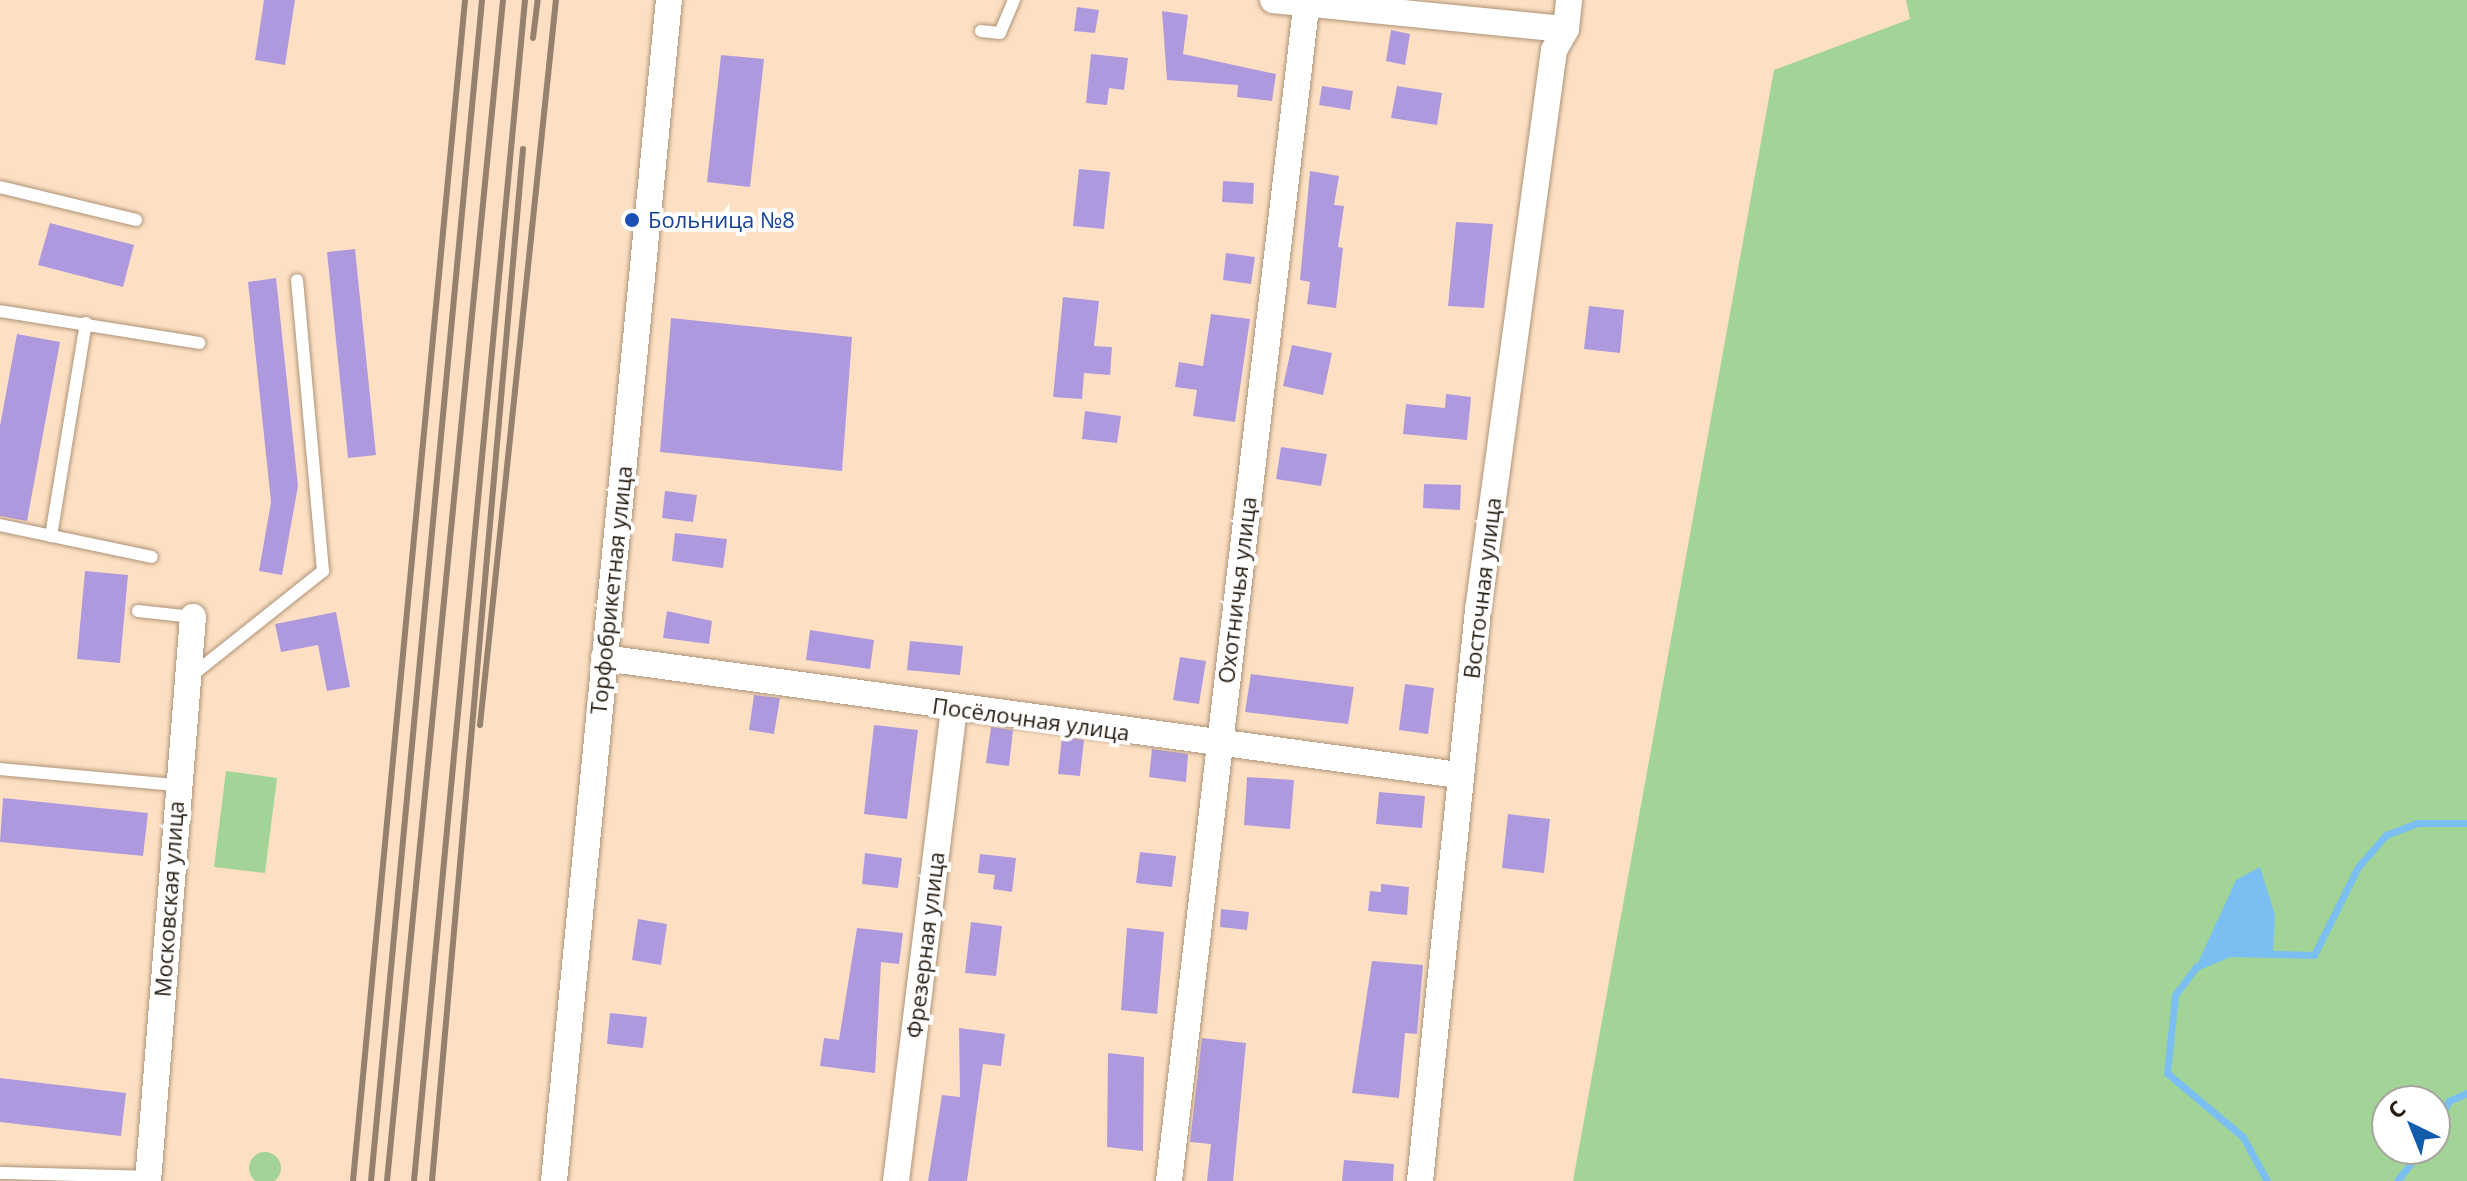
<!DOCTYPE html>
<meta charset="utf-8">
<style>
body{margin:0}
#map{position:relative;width:2467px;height:1181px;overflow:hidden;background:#fde0c3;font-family:"Open Sans",sans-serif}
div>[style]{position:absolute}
.green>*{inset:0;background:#a2d397}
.round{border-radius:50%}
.water>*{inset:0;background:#7bbef1}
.stream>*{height:7px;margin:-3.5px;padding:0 3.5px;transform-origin:3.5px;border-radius:3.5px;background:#7bbef1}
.building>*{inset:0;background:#af99de}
.roads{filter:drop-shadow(0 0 2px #ad9277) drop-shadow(0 0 2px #ad9277)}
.lane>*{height:12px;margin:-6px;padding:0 6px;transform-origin:6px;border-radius:6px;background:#fff}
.street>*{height:26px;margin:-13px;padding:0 13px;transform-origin:13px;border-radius:13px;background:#fff}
.rail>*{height:6px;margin:-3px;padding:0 3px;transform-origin:3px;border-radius:3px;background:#95816d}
.dots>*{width:22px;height:22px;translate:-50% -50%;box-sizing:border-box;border:4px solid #fff;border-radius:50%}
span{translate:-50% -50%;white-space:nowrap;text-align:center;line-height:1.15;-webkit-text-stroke:8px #fff;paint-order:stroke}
.transit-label{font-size:22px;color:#164399}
.left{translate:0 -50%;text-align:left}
.street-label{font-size:22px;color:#251b10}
.north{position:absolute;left:2371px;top:1085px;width:80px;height:80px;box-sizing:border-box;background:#fff;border:2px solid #a8a49f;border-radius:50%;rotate:317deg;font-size:22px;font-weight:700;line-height:32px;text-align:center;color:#251b10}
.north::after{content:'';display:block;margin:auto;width:28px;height:36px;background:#115dac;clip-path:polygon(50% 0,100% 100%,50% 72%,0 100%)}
</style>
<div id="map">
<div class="green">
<div style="clip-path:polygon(evenodd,1906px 0,2467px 0,2467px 1181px,1573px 1181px,1774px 70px,1910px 19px,1906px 0,2387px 1101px,2435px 1101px,2435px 1149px,2387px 1149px,2387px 1101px)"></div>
<div style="clip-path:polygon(226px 771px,277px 778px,265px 873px,214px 867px)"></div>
<div class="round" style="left:249px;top:1152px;width:32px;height:32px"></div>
</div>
<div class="water">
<div style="clip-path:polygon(2260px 867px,2275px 915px,2273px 951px,2229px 953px,2196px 967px,2236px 880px)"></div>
</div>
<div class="stream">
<div style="left:2435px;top:1126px;width:29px;rotate:-61deg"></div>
<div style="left:2449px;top:1101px;width:20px;rotate:-24deg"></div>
<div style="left:2267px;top:1181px;width:50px;rotate:-118.6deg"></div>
<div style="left:2243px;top:1137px;width:99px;rotate:-139.9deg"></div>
<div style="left:2167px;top:1073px;width:78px;rotate:-84.1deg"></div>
<div style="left:2175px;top:995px;width:35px;rotate:-53deg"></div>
<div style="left:2196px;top:967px;width:36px;rotate:-23deg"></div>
<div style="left:2229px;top:953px;width:85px;rotate:1.3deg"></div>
<div style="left:2314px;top:955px;width:98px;rotate:-63.4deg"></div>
<div style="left:2358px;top:867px;width:43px;rotate:-48.8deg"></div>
<div style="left:2386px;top:835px;width:33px;rotate:-21deg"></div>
<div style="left:2417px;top:823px;width:50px"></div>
<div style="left:2397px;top:1181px;width:41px;rotate:-52deg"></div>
</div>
<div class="building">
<div style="clip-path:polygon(264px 0,295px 0,285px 65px,255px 60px)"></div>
<div style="clip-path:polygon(1077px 7px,1099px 10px,1095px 33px,1074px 31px)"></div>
<div style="clip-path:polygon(1162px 11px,1188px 15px,1183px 54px,1276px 74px,1272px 101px,1237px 97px,1238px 85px,1167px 80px)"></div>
<div style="clip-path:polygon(1391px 30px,1410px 34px,1405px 65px,1386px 61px)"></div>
<div style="clip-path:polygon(1091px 54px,1128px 58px,1124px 90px,1109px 88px,1107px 105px,1086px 103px)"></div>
<div style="clip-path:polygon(721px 55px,764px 59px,750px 187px,707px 182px)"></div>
<div style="clip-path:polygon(1322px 86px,1353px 91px,1350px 110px,1319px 105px)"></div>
<div style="clip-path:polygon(1397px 86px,1442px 93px,1437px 125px,1391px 118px)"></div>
<div style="clip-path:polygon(1079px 169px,1110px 172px,1104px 229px,1073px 226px)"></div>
<div style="clip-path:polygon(1310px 171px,1339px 176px,1334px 205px,1344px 206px,1338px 247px,1343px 248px,1336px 308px,1307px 304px,1310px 282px,1300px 280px)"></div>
<div style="clip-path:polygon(1223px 181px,1254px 183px,1253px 204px,1222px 202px)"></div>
<div style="clip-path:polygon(1456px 222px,1493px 224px,1484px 308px,1448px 306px)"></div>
<div style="clip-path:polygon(50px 223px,134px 245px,123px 287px,38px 265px)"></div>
<div style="clip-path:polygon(355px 249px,376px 455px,348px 458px,327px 252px)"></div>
<div style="clip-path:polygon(1226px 253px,1255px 257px,1251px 284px,1223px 280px)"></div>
<div style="clip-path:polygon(276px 278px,298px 486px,282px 575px,259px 571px,271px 502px,248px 282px)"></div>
<div style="clip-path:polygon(1063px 297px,1099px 301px,1094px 346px,1112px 347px,1110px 375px,1084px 373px,1082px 399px,1053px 397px)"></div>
<div style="clip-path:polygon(1589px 306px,1624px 310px,1620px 353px,1584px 349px)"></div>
<div style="clip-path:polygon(1211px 314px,1250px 319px,1235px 422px,1193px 416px,1197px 390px,1175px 387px,1179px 362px,1203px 366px)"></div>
<div style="clip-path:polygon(671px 318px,852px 337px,842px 471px,660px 452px)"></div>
<div style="clip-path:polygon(17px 334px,60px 342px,27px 521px,0 516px,0 426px)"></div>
<div style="clip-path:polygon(1292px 345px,1332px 353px,1323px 395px,1283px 386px)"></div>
<div style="clip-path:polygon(1446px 394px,1471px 397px,1467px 440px,1403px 434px,1406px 404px,1445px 408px)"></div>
<div style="clip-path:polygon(1085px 411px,1121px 416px,1117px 443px,1082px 439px)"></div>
<div style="clip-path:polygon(1281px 447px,1327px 454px,1321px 486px,1276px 479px)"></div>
<div style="clip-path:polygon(1424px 484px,1461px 485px,1460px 510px,1423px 508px)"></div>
<div style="clip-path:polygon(665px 491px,697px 495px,693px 522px,662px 518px)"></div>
<div style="clip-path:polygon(675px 533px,727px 539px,723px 568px,672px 561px)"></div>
<div style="clip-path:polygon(85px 571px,128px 575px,120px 663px,77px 659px)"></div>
<div style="clip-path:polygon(667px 611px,712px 621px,709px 644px,663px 638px)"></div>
<div style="clip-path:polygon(336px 612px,350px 687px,327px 691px,318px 645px,281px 652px,275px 624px)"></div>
<div style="clip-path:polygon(810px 630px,874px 640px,870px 669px,806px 660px)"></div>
<div style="clip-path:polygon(910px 641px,963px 646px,960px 675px,907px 670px)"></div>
<div style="clip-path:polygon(1180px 657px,1206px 661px,1199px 704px,1173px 700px)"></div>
<div style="clip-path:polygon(1251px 674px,1354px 687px,1348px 724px,1245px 712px)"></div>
<div style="clip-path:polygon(1405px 684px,1434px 688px,1428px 734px,1399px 730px)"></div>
<div style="clip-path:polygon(754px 695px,780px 698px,774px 734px,749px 730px)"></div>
<div style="clip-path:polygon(874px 725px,918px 730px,907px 819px,864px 814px)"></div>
<div style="clip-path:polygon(991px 727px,1013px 730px,1009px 766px,986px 763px)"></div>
<div style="clip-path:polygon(1062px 737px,1084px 740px,1080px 776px,1058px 774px)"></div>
<div style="clip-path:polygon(1152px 749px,1188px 754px,1186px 782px,1149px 777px)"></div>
<div style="clip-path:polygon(1247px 777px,1294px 780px,1290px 829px,1244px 825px)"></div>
<div style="clip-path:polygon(1379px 792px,1425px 796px,1422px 828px,1376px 824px)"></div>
<div style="clip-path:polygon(3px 798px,148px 813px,143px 856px,0 842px)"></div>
<div style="clip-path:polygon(1508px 814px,1550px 819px,1544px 873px,1502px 868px)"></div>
<div style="clip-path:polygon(1140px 852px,1176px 856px,1172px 887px,1136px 883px)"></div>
<div style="clip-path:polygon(865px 853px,902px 858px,898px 888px,862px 884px)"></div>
<div style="clip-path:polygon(980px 854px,1016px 858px,1012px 892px,993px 889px,995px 875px,978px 873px)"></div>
<div style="clip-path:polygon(1381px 884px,1409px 887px,1407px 915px,1368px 911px,1370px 891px,1381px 892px)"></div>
<div style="clip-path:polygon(1221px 909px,1249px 912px,1247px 930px,1220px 927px)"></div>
<div style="clip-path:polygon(638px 919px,667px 924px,661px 965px,632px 960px)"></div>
<div style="clip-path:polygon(971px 922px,1002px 926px,996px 976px,965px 973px)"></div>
<div style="clip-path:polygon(857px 928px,903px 933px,899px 964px,881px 962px,875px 1073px,820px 1066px,824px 1038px,839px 1040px)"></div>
<div style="clip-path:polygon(1127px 928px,1164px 932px,1157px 1014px,1121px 1010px)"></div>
<div style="clip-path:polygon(1372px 961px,1423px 965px,1417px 1034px,1405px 1033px,1399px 1098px,1352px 1093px)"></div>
<div style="clip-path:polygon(610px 1013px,647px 1017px,643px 1048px,607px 1044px)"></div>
<div style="clip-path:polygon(959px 1028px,1005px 1034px,1001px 1066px,983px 1064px,967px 1181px,928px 1181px,942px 1095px,960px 1097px)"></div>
<div style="clip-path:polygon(1202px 1038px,1246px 1043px,1233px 1181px,1207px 1181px,1211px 1144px,1190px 1142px)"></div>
<div style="clip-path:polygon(1108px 1053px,1144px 1057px,1143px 1151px,1107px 1147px)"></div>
<div style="clip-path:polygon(0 1078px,126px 1093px,121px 1136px,0 1122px)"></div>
<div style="clip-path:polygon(1344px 1160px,1394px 1164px,1393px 1181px,1342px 1181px)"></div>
</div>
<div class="roads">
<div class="lane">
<div style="left:981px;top:31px;width:19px;rotate:6deg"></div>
<div style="left:1000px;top:33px;width:36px;rotate:-67deg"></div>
<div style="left:0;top:187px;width:140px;rotate:13.6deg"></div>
<div style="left:0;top:311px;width:202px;rotate:9.1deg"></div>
<div style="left:0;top:525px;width:155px;rotate:11.9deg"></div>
<div style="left:51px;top:536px;width:216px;rotate:-80.7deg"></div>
<div style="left:138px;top:611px;width:55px;rotate:6.2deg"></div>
<div style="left:191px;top:676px;width:169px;rotate:-38.5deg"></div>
<div style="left:323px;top:571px;width:292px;rotate:-95.1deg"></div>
<div style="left:0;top:769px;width:178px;rotate:5.2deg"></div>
<div style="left:0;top:1173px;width:148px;rotate:1.5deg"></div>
</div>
<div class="street">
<div style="left:1273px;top:0;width:294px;rotate:5.7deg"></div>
<div style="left:604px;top:658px;width:862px;rotate:7.8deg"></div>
<div style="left:148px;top:1181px;width:566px;rotate:-85.44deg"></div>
<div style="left:554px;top:1181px;width:1187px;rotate:-84.44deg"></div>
<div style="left:896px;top:1181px;width:477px;rotate:-83deg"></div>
<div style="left:1169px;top:1181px;width:1189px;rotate:-83.34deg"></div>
<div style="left:1420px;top:1181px;width:574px;rotate:-84.2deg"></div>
<div style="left:1478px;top:610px;width:565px;rotate:-82.27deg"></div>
<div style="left:1554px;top:50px;width:24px;rotate:-60deg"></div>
<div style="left:1566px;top:29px;width:29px;rotate:-84deg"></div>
</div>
</div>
<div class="rail">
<div style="left:533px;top:38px;width:38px;rotate:-83deg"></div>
<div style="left:480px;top:725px;width:729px;rotate:-84.02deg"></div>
<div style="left:353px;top:1181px;width:1186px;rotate:-84.58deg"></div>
<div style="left:371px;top:1181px;width:1186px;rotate:-84.63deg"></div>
<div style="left:387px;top:1181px;width:1187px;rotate:-84.39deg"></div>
<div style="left:414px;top:1181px;width:1186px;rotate:-84.63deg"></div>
<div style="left:432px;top:1181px;width:1036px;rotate:-84.96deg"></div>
</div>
<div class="dots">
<div style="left:632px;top:220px;background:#1a4fb4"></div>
</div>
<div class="transit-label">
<span class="left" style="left:648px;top:220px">Больница №8</span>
</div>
<div class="street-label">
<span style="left:1482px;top:588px;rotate:-83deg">Восточная улица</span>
<span style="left:611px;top:590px;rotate:-84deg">Торфобрикетная улица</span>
<span style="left:1237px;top:590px;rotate:-83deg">Охотничья улица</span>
<span style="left:1031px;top:719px;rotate:8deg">Посёлочная улица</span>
<span style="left:169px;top:899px;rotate:-86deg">Московская улица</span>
<span style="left:925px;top:945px;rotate:-83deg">Фрезерная улица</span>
</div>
<div class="north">С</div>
</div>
